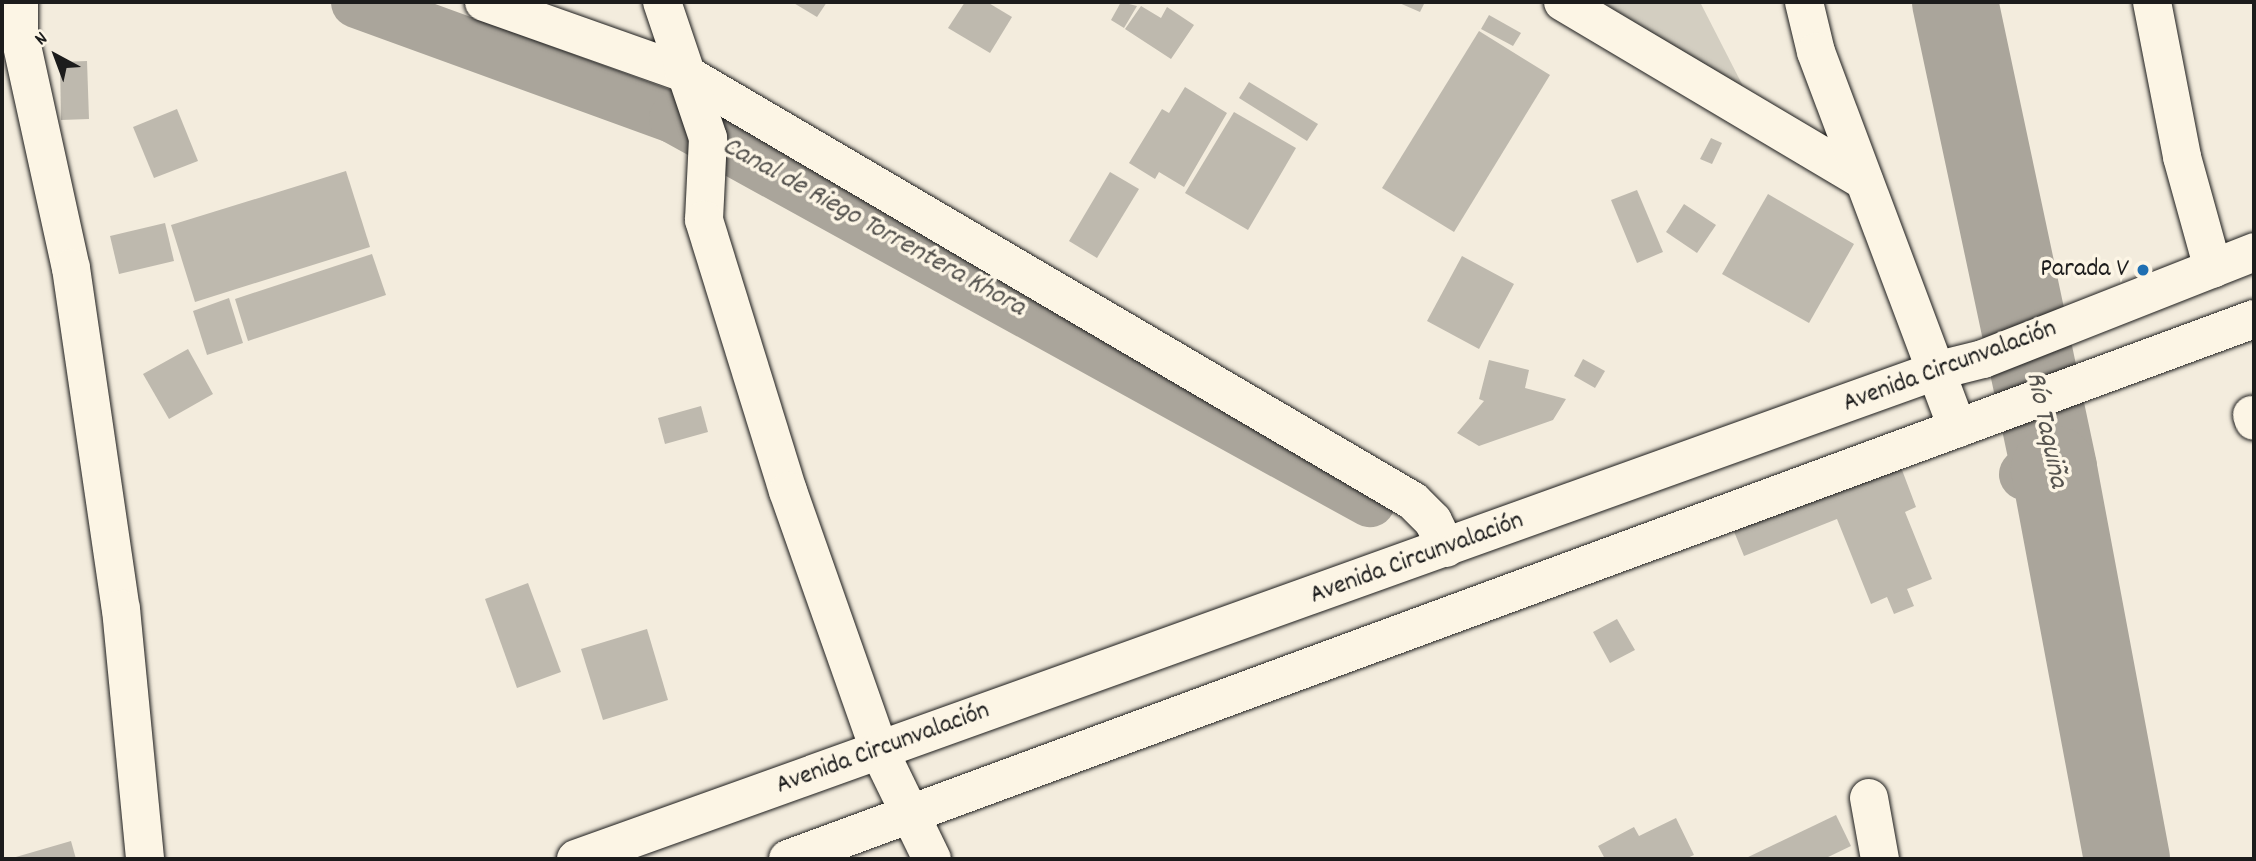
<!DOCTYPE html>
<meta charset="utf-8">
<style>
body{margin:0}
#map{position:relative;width:2256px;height:861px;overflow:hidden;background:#f3ecdd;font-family:Dekko,sans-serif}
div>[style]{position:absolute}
.green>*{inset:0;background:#d3cec1}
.canal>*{height:51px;margin:-25.5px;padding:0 25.5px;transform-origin:25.5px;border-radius:25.5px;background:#aaa59b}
.river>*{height:86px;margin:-43px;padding:0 43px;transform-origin:43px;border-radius:43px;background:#aaa59b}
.building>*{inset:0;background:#beb9ae}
.roads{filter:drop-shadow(0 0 2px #1c1c1c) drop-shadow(0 0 2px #1c1c1c)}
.minor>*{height:38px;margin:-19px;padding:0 19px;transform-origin:19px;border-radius:19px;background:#fcf5e5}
.major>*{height:38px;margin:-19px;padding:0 19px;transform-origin:19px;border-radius:19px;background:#fcf5e5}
.dots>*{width:19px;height:19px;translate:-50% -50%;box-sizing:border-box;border:4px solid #fcf5e5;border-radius:50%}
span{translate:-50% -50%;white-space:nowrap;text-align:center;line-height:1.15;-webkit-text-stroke:7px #fcf5e5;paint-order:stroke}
.poi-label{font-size:26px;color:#1c1c1c}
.right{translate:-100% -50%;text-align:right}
.street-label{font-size:26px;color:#1c1c1c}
.water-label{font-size:28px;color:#55534f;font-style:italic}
.frame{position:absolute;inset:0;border:4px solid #1c1c1c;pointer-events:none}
.north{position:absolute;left:21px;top:21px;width:70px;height:70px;-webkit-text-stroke:5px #fcf5e5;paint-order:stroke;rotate:319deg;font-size:19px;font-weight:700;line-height:28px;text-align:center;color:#1c1c1c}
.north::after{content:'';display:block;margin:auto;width:24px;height:32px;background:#1c1c1c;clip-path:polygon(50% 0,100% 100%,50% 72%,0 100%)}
</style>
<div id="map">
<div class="green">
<div style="clip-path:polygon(1602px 2px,1700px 2px,1746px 92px)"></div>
</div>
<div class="canal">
<div style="left:356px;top:2px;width:338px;rotate:20deg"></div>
<div style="left:674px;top:118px;width:794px;rotate:28.86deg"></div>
<div style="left:2024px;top:474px;width:30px;rotate:-9deg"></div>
</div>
<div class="river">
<div style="left:1955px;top:2px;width:477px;rotate:78deg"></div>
<div style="left:2054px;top:469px;width:397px;rotate:79.4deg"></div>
</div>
<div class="building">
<div style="clip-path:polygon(792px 2px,827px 2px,817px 17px)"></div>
<div style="clip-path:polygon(965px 2px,987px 2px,1012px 17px,990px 53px,948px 28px)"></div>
<div style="clip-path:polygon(1121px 2px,1137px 6px,1124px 28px,1111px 20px)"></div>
<div style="clip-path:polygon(1397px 2px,1425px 2px,1420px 12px)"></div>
<div style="clip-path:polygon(1141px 6px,1161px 18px,1167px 7px,1194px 25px,1171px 59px,1125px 29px)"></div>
<div style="clip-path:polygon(1489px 15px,1521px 33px,1513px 46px,1481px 29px)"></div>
<div style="clip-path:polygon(1479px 31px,1550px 75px,1454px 232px,1382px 188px)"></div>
<div style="clip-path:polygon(87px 61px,89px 119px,61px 120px,60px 62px)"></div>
<div style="clip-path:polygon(1249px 82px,1318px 124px,1307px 141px,1239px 98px)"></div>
<div style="clip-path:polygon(1185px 87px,1227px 113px,1184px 187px,1159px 172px,1155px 179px,1129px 163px,1162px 109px,1169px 113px)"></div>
<div style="clip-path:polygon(177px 109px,198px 161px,154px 178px,133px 127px)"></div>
<div style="clip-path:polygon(1234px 112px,1296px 148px,1248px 230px,1185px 193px)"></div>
<div style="clip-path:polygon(1711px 138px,1722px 143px,1712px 164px,1700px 159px)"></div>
<div style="clip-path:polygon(346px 171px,370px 247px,195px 302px,171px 225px)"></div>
<div style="clip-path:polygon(1110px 172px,1139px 189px,1097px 258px,1069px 241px)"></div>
<div style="clip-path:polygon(1637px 190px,1663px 252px,1637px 263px,1611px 200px)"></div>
<div style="clip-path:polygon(1768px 194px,1854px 244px,1809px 323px,1722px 274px)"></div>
<div style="clip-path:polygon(1684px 204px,1716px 225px,1697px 253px,1666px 232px)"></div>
<div style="clip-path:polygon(165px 223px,174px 261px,119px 274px,110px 236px)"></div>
<div style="clip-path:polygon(372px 254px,386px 295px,248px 341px,235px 299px)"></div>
<div style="clip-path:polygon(1462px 256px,1514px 284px,1479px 349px,1427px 321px)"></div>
<div style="clip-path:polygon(229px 298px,243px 343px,207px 355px,193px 311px)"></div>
<div style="clip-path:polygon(188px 349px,213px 394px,169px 419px,143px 374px)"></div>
<div style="clip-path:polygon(1583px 359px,1605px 371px,1595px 388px,1574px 376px)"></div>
<div style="clip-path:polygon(1489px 360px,1529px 370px,1525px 388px,1566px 399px,1553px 420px,1479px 446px,1457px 433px,1484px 401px,1479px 399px)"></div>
<div style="clip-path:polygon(701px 406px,708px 432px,665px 444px,658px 418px)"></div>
<div style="clip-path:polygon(1899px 462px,1916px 507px,1905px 512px,1932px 579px,1907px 589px,1914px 606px,1894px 614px,1887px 597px,1871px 604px,1837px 519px,1744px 556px,1733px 529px)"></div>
<div style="clip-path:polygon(528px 583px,561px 672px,517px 688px,485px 599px)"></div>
<div style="clip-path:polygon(1617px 619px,1635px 650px,1610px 663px,1593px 632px)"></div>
<div style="clip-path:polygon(647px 629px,668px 700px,603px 720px,581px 649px)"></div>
<div style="clip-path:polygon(1836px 815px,1851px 846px,1824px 859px,1744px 859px)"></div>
<div style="clip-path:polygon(1676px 818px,1694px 855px,1685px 859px,1605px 859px,1598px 846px,1634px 827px,1639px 836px)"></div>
<div style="clip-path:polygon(71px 841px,76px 859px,9px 859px)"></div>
</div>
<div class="roads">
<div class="minor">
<div style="left:19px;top:2px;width:30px;rotate:90deg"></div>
<div style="left:19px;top:32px;width:242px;rotate:77.6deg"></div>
<div style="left:71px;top:268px;width:345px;rotate:81.7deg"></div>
<div style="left:121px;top:609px;width:251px;rotate:84.5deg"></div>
<div style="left:484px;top:2px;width:212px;rotate:19.5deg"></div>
<div style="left:684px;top:73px;width:845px;rotate:30.42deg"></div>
<div style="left:1413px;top:501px;width:28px;rotate:45deg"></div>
<div style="left:1433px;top:521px;width:30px;rotate:64deg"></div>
<div style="left:662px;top:2px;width:144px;rotate:71.3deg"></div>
<div style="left:708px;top:138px;width:82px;rotate:92.8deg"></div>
<div style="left:704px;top:220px;width:284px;rotate:72.8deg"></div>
<div style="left:788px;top:491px;width:275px;rotate:70.6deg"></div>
<div style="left:879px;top:750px;width:121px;rotate:64.1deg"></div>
<div style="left:1563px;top:2px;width:350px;rotate:30.7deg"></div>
<div style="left:1804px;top:2px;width:51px;rotate:76.5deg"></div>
<div style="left:1816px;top:52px;width:402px;rotate:69.4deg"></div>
<div style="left:2152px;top:2px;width:158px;rotate:79deg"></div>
<div style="left:2182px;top:157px;width:116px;rotate:74.5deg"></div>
<div style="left:2252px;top:415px;width:6px;rotate:72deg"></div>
<div style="left:1869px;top:798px;width:62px;rotate:79.8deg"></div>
</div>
<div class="major">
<div style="left:576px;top:859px;width:1444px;rotate:-19.75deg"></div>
<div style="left:1935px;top:371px;width:49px;rotate:-14deg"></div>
<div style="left:1983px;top:359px;width:291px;rotate:-21.5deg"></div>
<div style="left:788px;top:859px;width:1562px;rotate:-20.22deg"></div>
</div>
</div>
<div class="dots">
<div style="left:2143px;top:270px;background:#1f6fb2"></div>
</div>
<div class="poi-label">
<span class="right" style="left:2129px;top:270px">Parada V</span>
</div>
<div class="street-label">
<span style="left:1950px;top:367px;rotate:-20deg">Avenida Circunvalación</span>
<span style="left:1417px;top:559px;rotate:-20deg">Avenida Circunvalación</span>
<span style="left:883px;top:749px;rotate:-20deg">Avenida Circunvalación</span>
</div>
<div class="water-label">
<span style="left:873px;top:228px;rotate:29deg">Canal de Riego Torrentera Khora</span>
<span style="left:2045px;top:430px;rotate:78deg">Río Taquiña</span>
</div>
<div class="frame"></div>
<div class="north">N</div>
</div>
